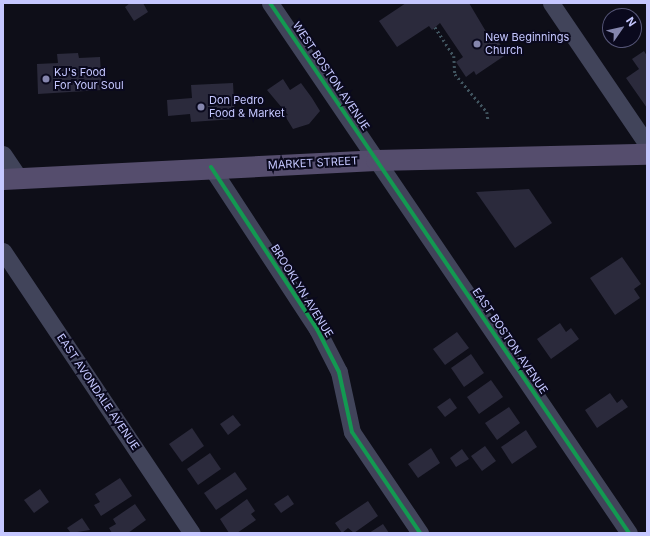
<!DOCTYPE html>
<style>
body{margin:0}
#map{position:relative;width:650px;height:536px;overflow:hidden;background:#0e0e18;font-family:Inter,sans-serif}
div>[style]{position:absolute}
.building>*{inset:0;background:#2b2a3c}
.path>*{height:2.5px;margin-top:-1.25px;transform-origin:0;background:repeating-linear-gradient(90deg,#40545f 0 2px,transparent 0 5px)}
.minor>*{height:17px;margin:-8.5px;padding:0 8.5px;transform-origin:8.5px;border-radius:8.5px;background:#41445a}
.major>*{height:21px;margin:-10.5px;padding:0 10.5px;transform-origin:10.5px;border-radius:10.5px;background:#554d6d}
.cycleway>*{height:4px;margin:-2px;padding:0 2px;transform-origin:2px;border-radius:2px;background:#139951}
.dots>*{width:11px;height:11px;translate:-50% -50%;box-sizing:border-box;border:2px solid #0a091d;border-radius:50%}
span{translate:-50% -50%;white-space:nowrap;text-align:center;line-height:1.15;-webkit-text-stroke:4px #0a091d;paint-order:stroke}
.poi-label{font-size:11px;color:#c5c7ff}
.left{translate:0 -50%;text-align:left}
.street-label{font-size:11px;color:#c5c7ff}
.frame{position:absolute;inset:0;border:4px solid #c5c7ff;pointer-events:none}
.north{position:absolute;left:602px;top:8px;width:40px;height:40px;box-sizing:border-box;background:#0a091d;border:1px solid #557;border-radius:50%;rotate:56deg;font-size:11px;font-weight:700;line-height:16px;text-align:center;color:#c5c7ff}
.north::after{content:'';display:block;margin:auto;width:14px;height:18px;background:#8586ae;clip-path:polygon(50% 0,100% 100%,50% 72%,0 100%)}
</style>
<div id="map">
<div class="building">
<div style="clip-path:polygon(130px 3px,143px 3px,148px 12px,134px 21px,125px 7px)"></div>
<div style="clip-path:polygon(406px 3px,469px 3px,491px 40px,495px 37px,507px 54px,476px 75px,474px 71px,466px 77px,456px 62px,463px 57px,440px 23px,432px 30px,429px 26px,397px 47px,379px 21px)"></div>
<div style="clip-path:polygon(644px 51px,647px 56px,647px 108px,626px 78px,639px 69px,632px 59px)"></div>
<div style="clip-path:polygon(78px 53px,79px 58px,100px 57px,102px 90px,38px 94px,37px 64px,58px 63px,57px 54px)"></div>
<div style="clip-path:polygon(283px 79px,290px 90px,301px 83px,312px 98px,320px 111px,309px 124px,293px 129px,285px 116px,288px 115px,267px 90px)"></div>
<div style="clip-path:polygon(233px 83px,235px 119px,191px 122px,190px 114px,168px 116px,167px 100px,192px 98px,191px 85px)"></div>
<div style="clip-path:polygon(529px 189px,552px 223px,515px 248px,476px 192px)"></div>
<div style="clip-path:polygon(622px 257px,641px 284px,634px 289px,640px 298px,615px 315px,590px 278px)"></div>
<div style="clip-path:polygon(560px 323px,566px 332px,571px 328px,579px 339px,551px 359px,537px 339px)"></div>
<div style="clip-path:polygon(457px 332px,469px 348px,445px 365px,433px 349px)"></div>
<div style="clip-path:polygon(471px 354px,484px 373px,464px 387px,451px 368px)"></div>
<div style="clip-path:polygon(491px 380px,503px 397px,479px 414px,467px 397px)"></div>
<div style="clip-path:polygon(610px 393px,617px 403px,622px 399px,628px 407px,597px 428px,585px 410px)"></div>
<div style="clip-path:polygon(450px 398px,457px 408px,445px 417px,437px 407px)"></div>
<div style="clip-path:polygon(509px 407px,520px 423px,497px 440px,485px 423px)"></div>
<div style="clip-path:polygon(233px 415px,241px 425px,228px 435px,220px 424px)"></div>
<div style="clip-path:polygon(192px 428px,204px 446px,182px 462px,169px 444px)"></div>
<div style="clip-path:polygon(526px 430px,537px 447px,512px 464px,501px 447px)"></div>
<div style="clip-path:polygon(485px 446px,496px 461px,482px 471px,471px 456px)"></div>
<div style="clip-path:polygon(431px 448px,440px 463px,418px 478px,408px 464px)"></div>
<div style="clip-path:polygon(462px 449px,469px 459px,456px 467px,450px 458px)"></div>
<div style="clip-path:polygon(210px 453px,221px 469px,198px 485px,187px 469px)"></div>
<div style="clip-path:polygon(235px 472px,247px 489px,216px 510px,204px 493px)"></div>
<div style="clip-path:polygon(120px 478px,132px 496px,101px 516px,94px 505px,100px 502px,95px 494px)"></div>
<div style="clip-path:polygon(40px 489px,49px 502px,34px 513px,24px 500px)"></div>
<div style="clip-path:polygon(288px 495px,294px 504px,281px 513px,274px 504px)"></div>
<div style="clip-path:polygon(247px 499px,255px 511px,251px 514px,256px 520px,237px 533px,229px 533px,220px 519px)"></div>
<div style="clip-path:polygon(368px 501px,378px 516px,354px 533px,348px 528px,342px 533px,335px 523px)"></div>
<div style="clip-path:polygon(135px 504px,146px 520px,128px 533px,112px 533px,109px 528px,116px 524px,113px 519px)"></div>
<div style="clip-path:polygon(82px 518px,90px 530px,71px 533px,67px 528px)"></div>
<div style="clip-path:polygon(383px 524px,389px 533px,369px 533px)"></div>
</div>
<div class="path">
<div style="left:435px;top:27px;width:35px;rotate:57deg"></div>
<div style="left:454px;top:56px;width:18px;rotate:87deg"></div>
<div style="left:455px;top:74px;width:50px;rotate:49.9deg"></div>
<div style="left:487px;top:112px;width:7px;rotate:82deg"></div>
</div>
<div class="minor">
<div style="left:270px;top:3px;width:640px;rotate:55.89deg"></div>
<div style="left:551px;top:3px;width:171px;rotate:55.8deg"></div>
<div style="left:3px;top:154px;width:29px;rotate:56deg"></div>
<div style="left:211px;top:167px;width:194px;rotate:56.8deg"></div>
<div style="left:317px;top:329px;width:48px;rotate:62.9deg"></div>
<div style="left:339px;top:372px;width:61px;rotate:77.8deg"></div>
<div style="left:352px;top:432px;width:122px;rotate:56deg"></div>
<div style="left:3px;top:251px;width:339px;rotate:56.2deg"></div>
</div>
<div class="major">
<div style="left:3px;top:179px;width:373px;rotate:-2.9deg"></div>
<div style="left:376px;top:160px;width:271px;rotate:-1.3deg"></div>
</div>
<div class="cycleway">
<div style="left:270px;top:3px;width:640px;rotate:55.89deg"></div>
<div style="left:211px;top:167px;width:194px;rotate:56.8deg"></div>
<div style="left:317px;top:329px;width:48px;rotate:62.9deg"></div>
<div style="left:339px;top:372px;width:61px;rotate:77.8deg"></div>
<div style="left:352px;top:432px;width:122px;rotate:56deg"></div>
</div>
<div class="dots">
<div style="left:477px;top:44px;background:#8586ae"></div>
<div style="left:46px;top:79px;background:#8586ae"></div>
<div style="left:201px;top:107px;background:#8586ae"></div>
</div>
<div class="poi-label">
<span class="left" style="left:485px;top:44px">New Beginnings<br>Church</span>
<span class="left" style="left:54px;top:79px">KJ's Food<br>For Your Soul</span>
<span class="left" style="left:209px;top:107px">Don Pedro<br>Food &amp; Market</span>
</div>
<div class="street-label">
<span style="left:331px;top:76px;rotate:56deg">WEST BOSTON AVENUE</span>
<span style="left:313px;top:163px;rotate:-3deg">MARKET STREET</span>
<span style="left:302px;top:291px;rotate:58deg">BROOKLYN AVENUE</span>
<span style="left:510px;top:341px;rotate:56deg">EAST BOSTON AVENUE</span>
<span style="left:98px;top:392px;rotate:56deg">EAST AVONDALE AVENUE</span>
</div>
<div class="frame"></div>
<div class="north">N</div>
</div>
